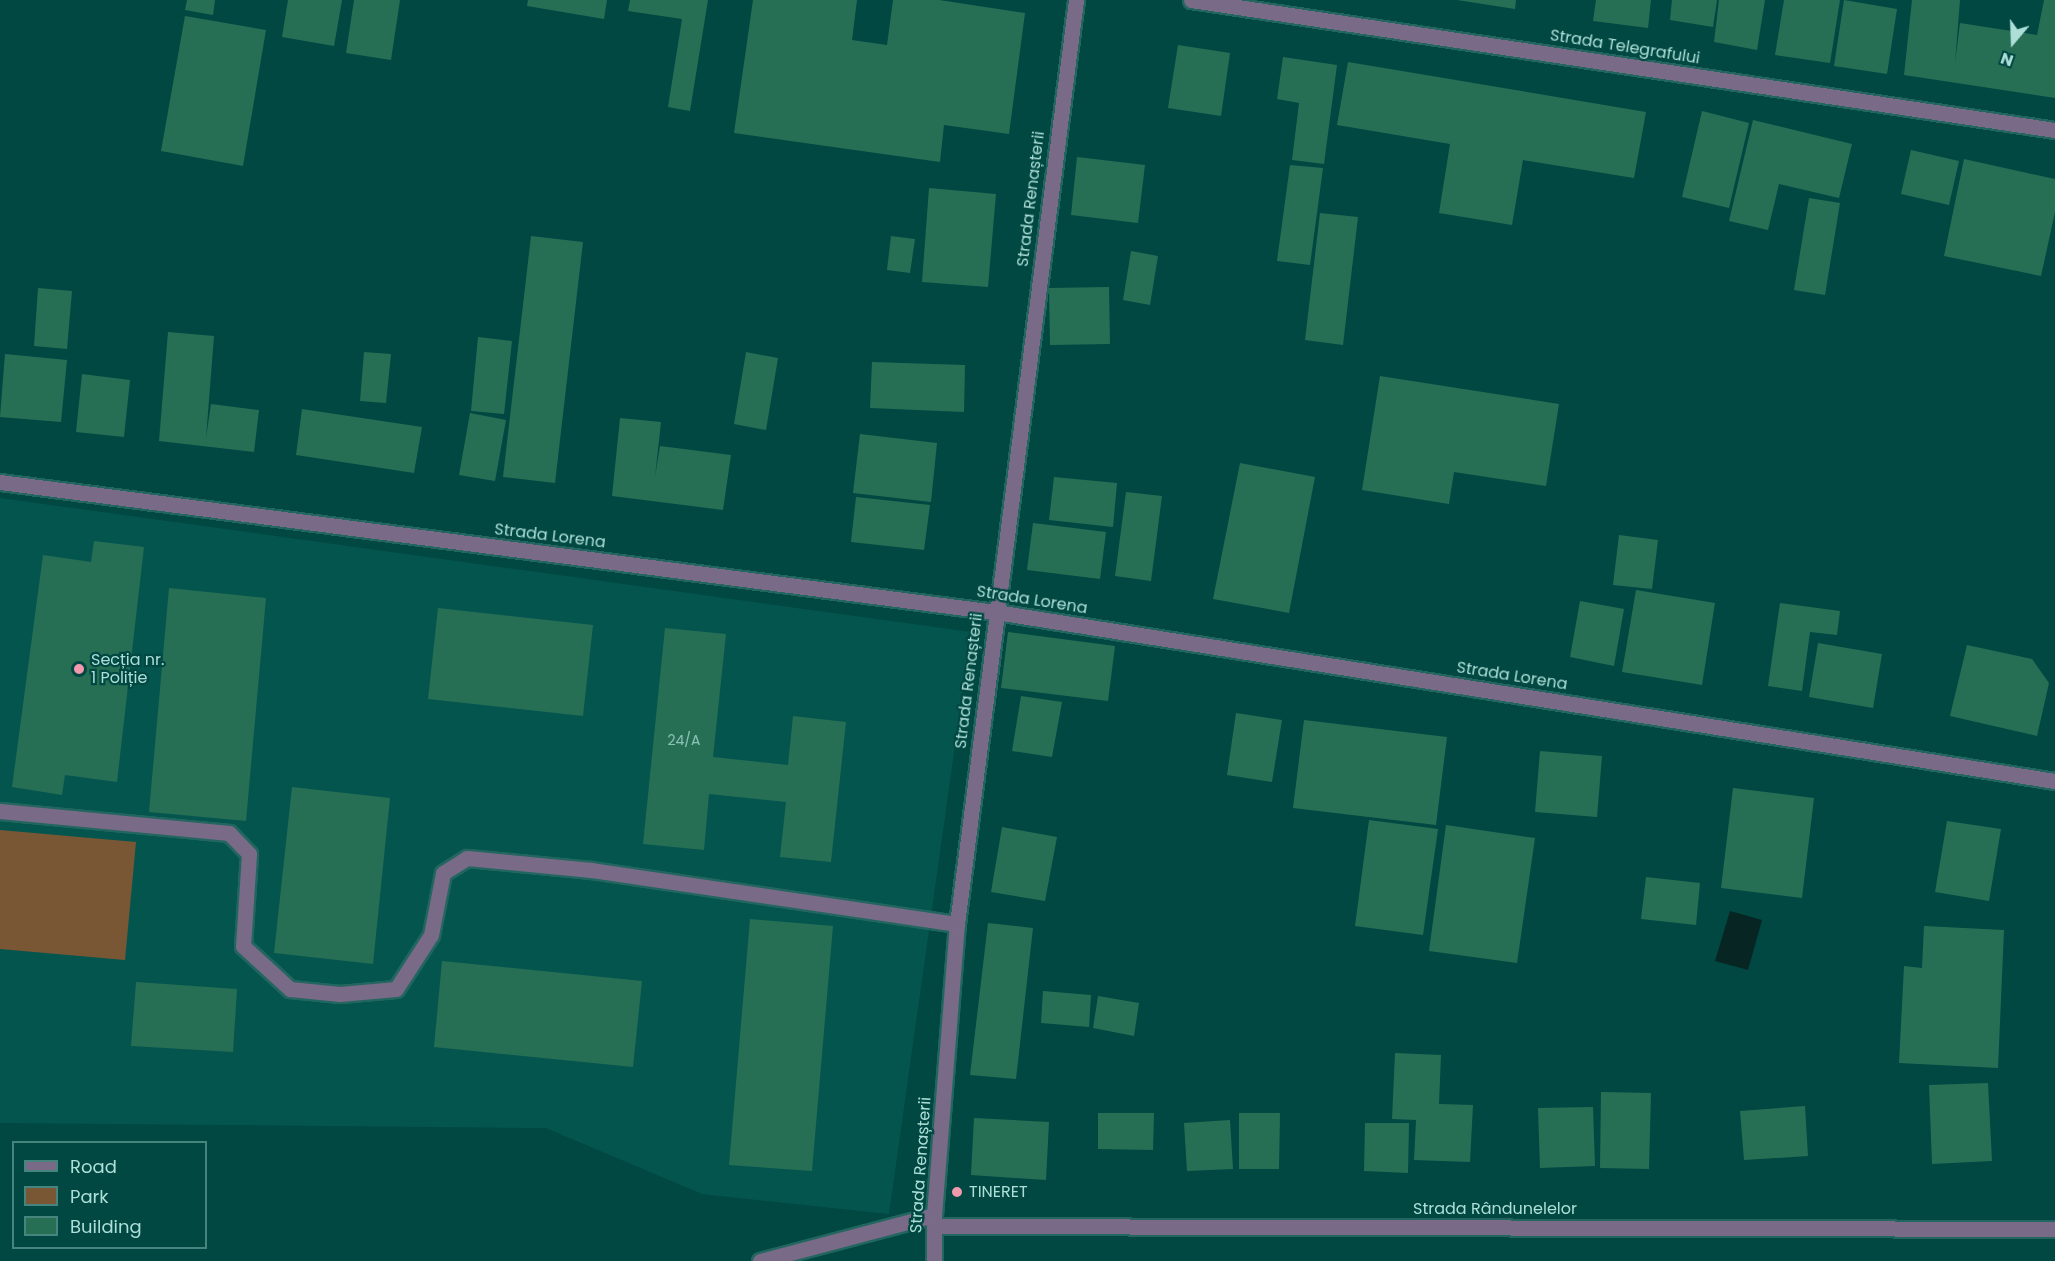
<!DOCTYPE html>
<meta charset="utf-8">
<style>
body{margin:0}
#map{position:relative;width:2055px;height:1261px;overflow:hidden;background:#014842;font-family:Poppins,sans-serif}
div>[style]{position:absolute}
[style*='--x']{left:calc(var(--x)*1px);top:calc(var(--y)*1px);width:calc(var(--w)*1px);rotate:calc(var(--a)*1deg)}
.built>*{inset:0;background:#05554f}
.green>*{inset:0;background:#795734}
.water>*{inset:0;background:#072522}
.building>*{inset:0;background:#266f55}
.roads{filter:drop-shadow(2px 0 #236660) drop-shadow(-2px 0 #236660) drop-shadow(0 2px #236660) drop-shadow(0 -2px #236660)}
.minor>*{height:15px;margin:-7.5px;padding:0 7.5px;transform-origin:7.5px;border-radius:7.5px;background:#796b88}
.dots>*{width:16px;height:16px;translate:-50% -50%;box-sizing:border-box;border:3px solid #014842;border-radius:50%}
span{translate:-50% -50%;white-space:nowrap;text-align:center;line-height:1.15;-webkit-text-stroke:4.5px #014842;paint-order:stroke}
.number-label{font-size:14px;color:#8bc3b7}
.number-label span{-webkit-text-stroke-width:0}
.street-label{font-size:16px;color:#addfd8}
.poi-label{font-size:16px;color:#addfd8}
.left{translate:0 -50%;text-align:left}
.legend{position:absolute;left:12px;top:1141px;width:195px;height:108px;box-sizing:border-box;background:#014842;border:2px solid #46847e;margin:0;padding:8px 10px;list-style:none;font-size:18px;color:#addfd8}
.legend li{display:flex;align-items:center;gap:12px;height:30px}
.legend b{width:30px;border:2px solid #46847e}
.north{position:absolute;left:1983px;top:12px;width:60px;height:60px;-webkit-text-stroke:4px #014842;paint-order:stroke;rotate:199deg;font-size:16px;font-weight:700;line-height:24px;text-align:center;color:#addfd8}
.north::after{content:'';display:block;margin:auto;width:21px;height:27px;background:#addfd8;clip-path:polygon(50% 0,100% 100%,50% 72%,0 100%)}
</style>
<div id="map">
<div class="built">
<div style="clip-path:polygon(0 498px,971px 632px,889px 1214px,702px 1194px,546px 1128px,0 1123px)"></div>
</div>
<div class="green">
<div style="clip-path:polygon(0 830px,136px 842px,125px 960px,0 949px)"></div>
</div>
<div class="water">
<div style="clip-path:polygon(1730px 911px,1762px 920px,1748px 970px,1715px 961px)"></div>
</div>
<div class="building">
<div style="clip-path:polygon(187px 0,215px 0,213px 15px,185px 10px)"></div>
<div style="clip-path:polygon(288px 0,342px 0,334px 46px,282px 37px)"></div>
<div style="clip-path:polygon(354px 0,400px 0,391px 60px,346px 53px)"></div>
<div style="clip-path:polygon(528px 0,607px 0,604px 19px,527px 6px)"></div>
<div style="clip-path:polygon(630px 0,708px 0,690px 111px,668px 107px,682px 19px,628px 11px)"></div>
<div style="clip-path:polygon(753px 0,857px 0,852px 40px,887px 45px,893px 0,939px 0,1025px 13px,1009px 134px,944px 125px,940px 162px,734px 133px)"></div>
<div style="clip-path:polygon(1457px 0,1516px 0,1515px 9px)"></div>
<div style="clip-path:polygon(1596px 0,1651px 0,1648px 28px,1593px 21px)"></div>
<div style="clip-path:polygon(1672px 0,1717px 0,1713px 27px,1670px 20px)"></div>
<div style="clip-path:polygon(1719px 0,1765px 0,1757px 50px,1714px 42px)"></div>
<div style="clip-path:polygon(1784px 0,1840px 0,1830px 63px,1775px 55px)"></div>
<div style="clip-path:polygon(1844px 0,1897px 9px,1887px 74px,1834px 66px)"></div>
<div style="clip-path:polygon(1912px 0,1960px 0,1955px 63px,1960px 23px,2037px 35px,2044px 0,2055px 0,2055px 98px,1904px 75px)"></div>
<div style="clip-path:polygon(185px 16px,266px 30px,243px 166px,161px 151px)"></div>
<div style="clip-path:polygon(1178px 45px,1230px 53px,1221px 116px,1168px 108px)"></div>
<div style="clip-path:polygon(1283px 57px,1337px 65px,1324px 164px,1292px 160px,1299px 103px,1277px 99px)"></div>
<div style="clip-path:polygon(1348px 62px,1646px 112px,1634px 178px,1523px 160px,1512px 225px,1439px 213px,1450px 144px,1337px 125px)"></div>
<div style="clip-path:polygon(1702px 111px,1749px 123px,1729px 208px,1682px 197px)"></div>
<div style="clip-path:polygon(1753px 120px,1852px 144px,1839px 198px,1779px 184px,1768px 230px,1729px 221px)"></div>
<div style="clip-path:polygon(1911px 150px,1959px 161px,1949px 205px,1901px 194px)"></div>
<div style="clip-path:polygon(1077px 157px,1145px 165px,1138px 223px,1071px 215px)"></div>
<div style="clip-path:polygon(1964px 159px,2055px 179px,2055px 212px,2041px 276px,1944px 256px)"></div>
<div style="clip-path:polygon(1290px 165px,1323px 168px,1310px 265px,1277px 261px)"></div>
<div style="clip-path:polygon(929px 188px,996px 194px,988px 287px,922px 282px)"></div>
<div style="clip-path:polygon(1809px 198px,1840px 203px,1825px 295px,1794px 290px)"></div>
<div style="clip-path:polygon(1320px 213px,1358px 217px,1343px 345px,1305px 340px)"></div>
<div style="clip-path:polygon(531px 236px,583px 242px,555px 483px,503px 477px)"></div>
<div style="clip-path:polygon(891px 236px,915px 239px,910px 273px,887px 270px)"></div>
<div style="clip-path:polygon(1131px 251px,1158px 256px,1150px 305px,1123px 300px)"></div>
<div style="clip-path:polygon(1109px 287px,1110px 344px,1050px 345px,1049px 288px)"></div>
<div style="clip-path:polygon(38px 288px,72px 291px,67px 349px,34px 346px)"></div>
<div style="clip-path:polygon(168px 332px,214px 336px,206px 438px,211px 404px,259px 410px,254px 452px,159px 441px)"></div>
<div style="clip-path:polygon(478px 337px,512px 341px,504px 414px,471px 411px)"></div>
<div style="clip-path:polygon(364px 352px,391px 354px,386px 403px,360px 401px)"></div>
<div style="clip-path:polygon(746px 352px,778px 358px,766px 430px,734px 424px)"></div>
<div style="clip-path:polygon(5px 354px,67px 360px,61px 422px,0 417px)"></div>
<div style="clip-path:polygon(872px 362px,965px 365px,964px 412px,870px 408px)"></div>
<div style="clip-path:polygon(82px 374px,130px 380px,124px 437px,76px 432px)"></div>
<div style="clip-path:polygon(1380px 376px,1559px 404px,1546px 486px,1454px 472px,1449px 504px,1362px 490px)"></div>
<div style="clip-path:polygon(302px 409px,422px 427px,414px 473px,296px 455px)"></div>
<div style="clip-path:polygon(470px 413px,506px 420px,495px 481px,459px 475px)"></div>
<div style="clip-path:polygon(620px 418px,661px 422px,655px 477px,660px 446px,731px 455px,723px 510px,612px 496px)"></div>
<div style="clip-path:polygon(860px 434px,937px 443px,931px 502px,853px 493px)"></div>
<div style="clip-path:polygon(1240px 463px,1315px 477px,1289px 613px,1213px 599px)"></div>
<div style="clip-path:polygon(1054px 477px,1117px 483px,1113px 527px,1049px 520px)"></div>
<div style="clip-path:polygon(1126px 492px,1162px 496px,1151px 581px,1115px 576px)"></div>
<div style="clip-path:polygon(856px 497px,930px 505px,924px 550px,851px 542px)"></div>
<div style="clip-path:polygon(1033px 523px,1106px 532px,1100px 579px,1027px 570px)"></div>
<div style="clip-path:polygon(1619px 535px,1658px 540px,1652px 589px,1613px 585px)"></div>
<div style="clip-path:polygon(94px 541px,144px 547px,117px 782px,65px 775px,62px 795px,12px 787px,43px 555px,91px 562px)"></div>
<div style="clip-path:polygon(169px 588px,266px 598px,246px 821px,149px 812px)"></div>
<div style="clip-path:polygon(1636px 590px,1715px 603px,1702px 685px,1622px 672px)"></div>
<div style="clip-path:polygon(1580px 601px,1624px 609px,1614px 666px,1570px 657px)"></div>
<div style="clip-path:polygon(1780px 603px,1840px 611px,1837px 635px,1810px 632px,1802px 691px,1768px 686px)"></div>
<div style="clip-path:polygon(438px 608px,593px 625px,583px 716px,428px 699px)"></div>
<div style="clip-path:polygon(665px 628px,726px 634px,713px 757px,788px 765px,793px 716px,846px 722px,831px 862px,780px 857px,786px 802px,709px 794px,704px 850px,643px 844px)"></div>
<div style="clip-path:polygon(1008px 632px,1115px 646px,1108px 701px,1001px 688px)"></div>
<div style="clip-path:polygon(1818px 643px,1882px 654px,1873px 708px,1809px 697px)"></div>
<div style="clip-path:polygon(1967px 645px,2032px 659px,2049px 683px,2037px 736px,1950px 716px)"></div>
<div style="clip-path:polygon(1021px 696px,1062px 702px,1052px 757px,1012px 751px)"></div>
<div style="clip-path:polygon(1236px 713px,1282px 720px,1272px 782px,1227px 775px)"></div>
<div style="clip-path:polygon(1304px 720px,1447px 737px,1436px 825px,1293px 808px)"></div>
<div style="clip-path:polygon(1540px 751px,1602px 756px,1597px 817px,1535px 812px)"></div>
<div style="clip-path:polygon(292px 787px,390px 798px,373px 964px,274px 953px)"></div>
<div style="clip-path:polygon(1733px 788px,1814px 798px,1802px 898px,1721px 888px)"></div>
<div style="clip-path:polygon(1369px 820px,1438px 829px,1423px 935px,1355px 926px)"></div>
<div style="clip-path:polygon(1947px 821px,2001px 829px,1989px 901px,1935px 892px)"></div>
<div style="clip-path:polygon(1446px 825px,1535px 838px,1517px 963px,1429px 951px)"></div>
<div style="clip-path:polygon(1002px 827px,1057px 837px,1045px 901px,991px 892px)"></div>
<div style="clip-path:polygon(1646px 877px,1700px 883px,1696px 925px,1641px 919px)"></div>
<div style="clip-path:polygon(750px 919px,833px 926px,812px 1171px,729px 1165px)"></div>
<div style="clip-path:polygon(988px 923px,1033px 928px,1016px 1079px,970px 1075px)"></div>
<div style="clip-path:polygon(1924px 926px,2004px 930px,1998px 1068px,1899px 1063px,1904px 966px,1922px 968px)"></div>
<div style="clip-path:polygon(442px 961px,642px 981px,633px 1067px,434px 1047px)"></div>
<div style="clip-path:polygon(136px 982px,237px 989px,233px 1052px,131px 1046px)"></div>
<div style="clip-path:polygon(1043px 991px,1091px 995px,1089px 1027px,1041px 1023px)"></div>
<div style="clip-path:polygon(1098px 996px,1139px 1003px,1134px 1036px,1093px 1028px)"></div>
<div style="clip-path:polygon(1395px 1053px,1441px 1055px,1439px 1104px,1473px 1105px,1470px 1162px,1414px 1160px,1416px 1120px,1392px 1119px)"></div>
<div style="clip-path:polygon(1988px 1083px,1992px 1161px,1932px 1164px,1929px 1085px)"></div>
<div style="clip-path:polygon(1601px 1092px,1651px 1093px,1649px 1169px,1600px 1168px)"></div>
<div style="clip-path:polygon(1805px 1106px,1808px 1156px,1744px 1160px,1740px 1111px)"></div>
<div style="clip-path:polygon(1593px 1107px,1595px 1166px,1540px 1168px,1538px 1108px)"></div>
<div style="clip-path:polygon(1098px 1113px,1154px 1113px,1153px 1150px,1098px 1149px)"></div>
<div style="clip-path:polygon(1239px 1113px,1280px 1113px,1279px 1169px,1239px 1169px)"></div>
<div style="clip-path:polygon(974px 1118px,1049px 1122px,1046px 1180px,971px 1175px)"></div>
<div style="clip-path:polygon(1230px 1120px,1233px 1169px,1187px 1171px,1184px 1123px)"></div>
<div style="clip-path:polygon(1365px 1123px,1409px 1123px,1408px 1173px,1364px 1171px)"></div>
</div>
<div class="roads">
<div class="minor">
<div style="--x:1191;--y:0;--w:874;--a:8.56"></div>
<div style="--x:0;--y:482;--w:1004;--a:7.44"></div>
<div style="--x:996;--y:612;--w:1072;--a:9.07"></div>
<div style="--x:0;--y:811;--w:230;--a:5.5"></div>
<div style="--x:229;--y:833;--w:29;--a:46"></div>
<div style="--x:249;--y:854;--w:92;--a:93.7"></div>
<div style="--x:243;--y:946;--w:64;--a:42.5"></div>
<div style="--x:290;--y:989;--w:50;--a:5.7"></div>
<div style="--x:340;--y:994;--w:56;--a:-5.1"></div>
<div style="--x:396;--y:989;--w:64;--a:-57.1"></div>
<div style="--x:431;--y:935;--w:63;--a:-79"></div>
<div style="--x:443;--y:873;--w:28;--a:-32"></div>
<div style="--x:467;--y:858;--w:125;--a:5.5"></div>
<div style="--x:591;--y:870;--w:370;--a:8.4"></div>
<div style="--x:935;--y:1226;--w:1120;--a:0.15"></div>
<div style="--x:760;--y:1261;--w:180;--a:-14.8"></div>
<div style="--x:934;--y:1261;--w:46;--a:-90"></div>
<div style="--x:934;--y:1215;--w:292;--a:-85.5"></div>
<div style="--x:957;--y:924;--w:932;--a:-82.66"></div>
</div>
</div>
<div class="dots">
<div style="left:79px;top:669px;background:#f29aad"></div>
<div style="left:957px;top:1192px;background:#f29aad"></div>
</div>
<div class="number-label">
<span style="left:684px;top:740px">24/A</span>
</div>
<div class="street-label">
<span style="left:1625px;top:47px;rotate:9deg">Strada Telegrafului</span>
<span style="left:1031px;top:199px;rotate:-83deg">Strada Renașterii</span>
<span style="left:550px;top:536px;rotate:7deg">Strada Lorena</span>
<span style="left:1032px;top:600px;rotate:9deg">Strada Lorena</span>
<span style="left:1512px;top:676px;rotate:9deg">Strada Lorena</span>
<span style="left:969px;top:681px;rotate:-83deg">Strada Renașterii</span>
<span style="left:921px;top:1165px;rotate:-86deg">Strada Renașterii</span>
<span style="left:1495px;top:1209px">Strada Rândunelelor</span>
</div>
<div class="poi-label">
<span class="left" style="left:91px;top:669px">Secția nr.<br>1 Poliție</span>
<span class="left" style="left:969px;top:1192px">TINERET</span>
</div>
<ul class="legend">
<li><b style="height:8px;background:#796b88"></b>Road</li>
<li><b style="height:16px;background:#795734"></b>Park</li>
<li><b style="height:16px;background:#266f55"></b>Building</li>
</ul>
<div class="north">N</div>
</div>
